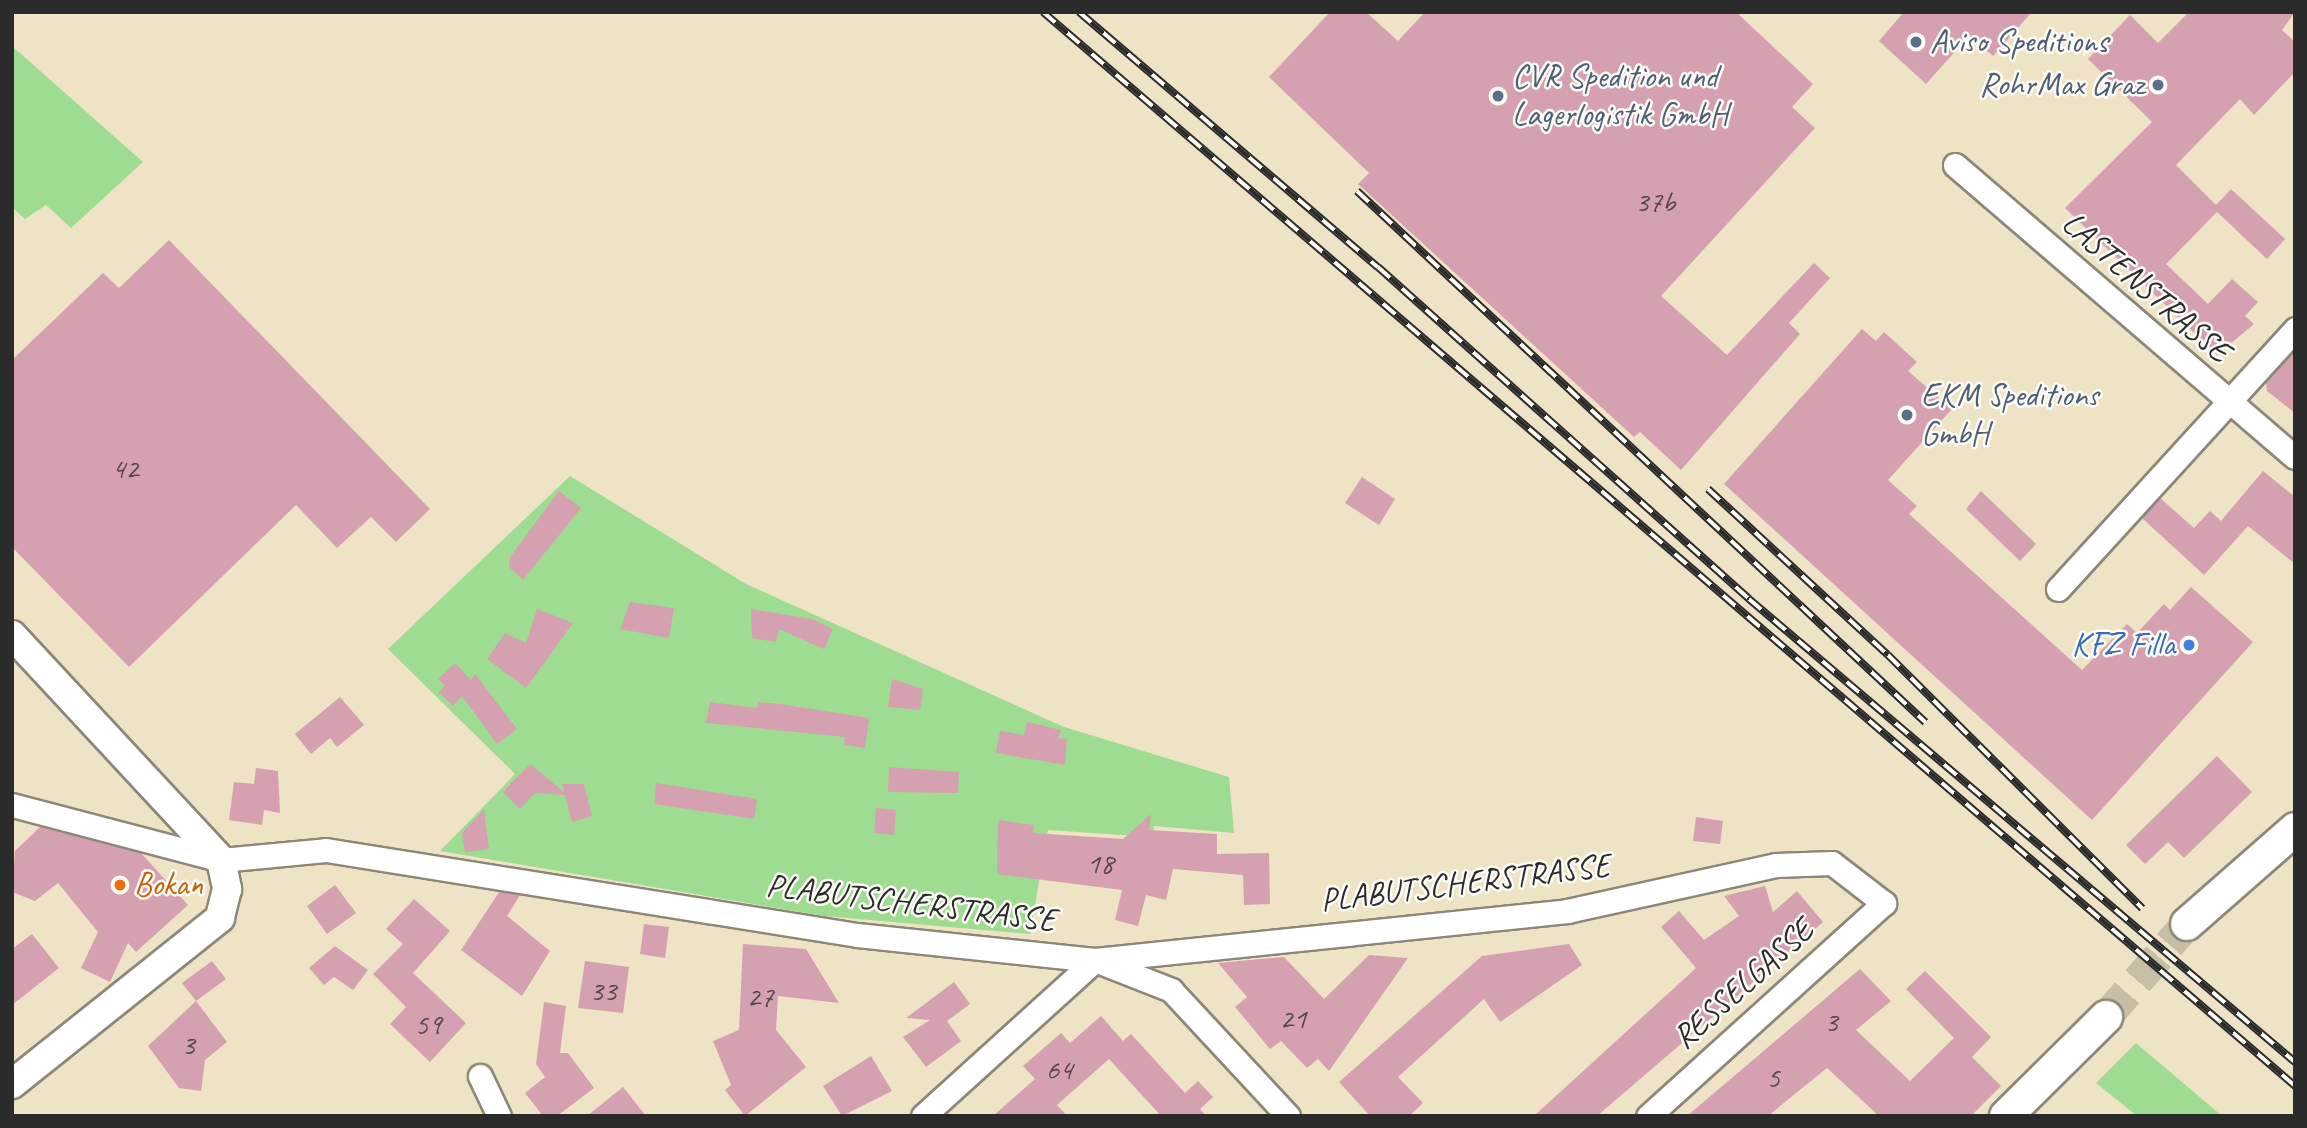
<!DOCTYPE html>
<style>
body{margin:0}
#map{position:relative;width:2307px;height:1128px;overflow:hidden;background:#eee3c5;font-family:Caveat,sans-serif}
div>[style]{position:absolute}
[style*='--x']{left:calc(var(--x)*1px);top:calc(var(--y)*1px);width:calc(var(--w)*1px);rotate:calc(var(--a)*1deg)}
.green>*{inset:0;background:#9ddc91}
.building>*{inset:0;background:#d5a1b1}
.secondary-tunnel>*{height:32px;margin-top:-16px;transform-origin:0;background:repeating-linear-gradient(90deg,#c7bea6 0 32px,transparent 0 48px)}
.roads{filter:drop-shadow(2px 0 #8c8778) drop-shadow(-2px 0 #8c8778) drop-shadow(0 2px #8c8778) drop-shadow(0 -2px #8c8778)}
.minor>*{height:23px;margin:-11.5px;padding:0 11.5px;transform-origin:11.5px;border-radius:11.5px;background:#fff}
.tertiary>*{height:28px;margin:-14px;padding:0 14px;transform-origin:14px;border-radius:14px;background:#fff}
.secondary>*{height:32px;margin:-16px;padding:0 16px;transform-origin:16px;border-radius:16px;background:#fff}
.rail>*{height:8px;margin-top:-4px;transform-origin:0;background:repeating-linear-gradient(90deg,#fdfcf7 0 16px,#2b2b2b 0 32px);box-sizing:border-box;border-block:2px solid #2b2b2b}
.dots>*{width:19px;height:19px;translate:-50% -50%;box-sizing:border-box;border:4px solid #fdfcf7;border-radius:50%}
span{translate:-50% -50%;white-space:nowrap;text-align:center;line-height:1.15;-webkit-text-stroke:5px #fdfcf7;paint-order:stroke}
.number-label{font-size:30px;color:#56484c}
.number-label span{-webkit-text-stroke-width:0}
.service-label{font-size:33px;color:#4e5e75}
.left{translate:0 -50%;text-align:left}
.right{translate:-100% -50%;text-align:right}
.street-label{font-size:33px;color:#2b2b2b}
.shop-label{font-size:33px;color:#366cbe}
.food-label{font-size:33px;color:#c56008}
.frame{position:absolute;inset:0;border:14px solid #2b2b2b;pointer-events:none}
</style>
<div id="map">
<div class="green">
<div style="clip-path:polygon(12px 46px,143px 162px,71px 228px,46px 205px,25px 219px,12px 207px)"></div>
<div style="clip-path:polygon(570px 476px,746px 584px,1064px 727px,1229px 777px,1234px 833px,1154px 826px,1152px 837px,1048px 830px,1030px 934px,824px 916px,440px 851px,515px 774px,388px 649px)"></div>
<div style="clip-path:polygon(2136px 1043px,2222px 1116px,2137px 1116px,2096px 1083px)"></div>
</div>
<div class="building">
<div style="clip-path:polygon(1330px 12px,1366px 12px,1398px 41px,1425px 12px,1736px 12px,1813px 84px,1792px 107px,1815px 128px,1661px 296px,1727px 355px,1814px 263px,1830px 278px,1789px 323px,1800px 334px,1681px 470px,1640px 432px,1634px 437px,1358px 184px,1369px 173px,1269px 77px)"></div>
<div style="clip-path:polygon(1904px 12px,2032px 12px,1993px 56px,1969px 36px,1926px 84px,1879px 41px)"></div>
<div style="clip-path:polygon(2189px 12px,2295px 12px,2282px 30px,2295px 42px,2295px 72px,2254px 115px,2240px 99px,2176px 165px,2216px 205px,2231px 189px,2285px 239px,2267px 259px,2217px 212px,2166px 264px,2208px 304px,2232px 279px,2258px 302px,2245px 316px,2254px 324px,2217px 355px,2065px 208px,2152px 122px,2088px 59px,2130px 15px,2158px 43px)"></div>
<div style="clip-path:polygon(169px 240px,430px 509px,396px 542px,371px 517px,337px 548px,296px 505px,129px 667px,12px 547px,12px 360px,103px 273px,119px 288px)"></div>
<div style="clip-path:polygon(1862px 329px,1876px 341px,1884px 332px,1917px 362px,1908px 371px,1952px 409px,1888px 480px,1917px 506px,1909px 514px,2082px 670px,2127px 624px,2137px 633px,2164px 604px,2170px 610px,2191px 587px,2253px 642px,2092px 820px,1724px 484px)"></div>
<div style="clip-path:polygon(2295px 351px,2295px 413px,2267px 391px,2266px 382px)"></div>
<div style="clip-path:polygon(2263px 471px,2295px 497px,2295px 564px,2248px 526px,2204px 575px,2142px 518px,2160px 498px,2194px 528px,2210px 511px,2221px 521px)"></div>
<div style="clip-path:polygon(1362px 477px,1395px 499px,1379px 525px,1345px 503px)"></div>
<div style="clip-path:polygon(559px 491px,581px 508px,523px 580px,509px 567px,510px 557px)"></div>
<div style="clip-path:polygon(1981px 491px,2036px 544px,2020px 561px,1966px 509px)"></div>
<div style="clip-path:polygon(630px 602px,674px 608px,669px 638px,620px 629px)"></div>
<div style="clip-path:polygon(537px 609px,573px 623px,526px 688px,487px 659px,505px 633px,526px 643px)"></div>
<div style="clip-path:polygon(751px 609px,812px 619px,833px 629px,824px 649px,779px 629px,776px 642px,752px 638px)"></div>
<div style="clip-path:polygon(455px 663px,471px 680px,475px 674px,517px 729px,497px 744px,462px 696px,453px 706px,439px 692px,445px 686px,438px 679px)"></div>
<div style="clip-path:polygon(892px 679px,923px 689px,920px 710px,888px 707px)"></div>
<div style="clip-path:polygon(340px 697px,364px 725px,337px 747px,330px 738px,311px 754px,295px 734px)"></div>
<div style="clip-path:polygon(710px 702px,757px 708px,758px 702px,780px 704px,869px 718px,865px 748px,844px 745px,845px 737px,706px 723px)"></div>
<div style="clip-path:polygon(1027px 722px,1061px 730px,1058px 738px,1067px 739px,1065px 765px,996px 753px,1000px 731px,1024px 735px)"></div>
<div style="clip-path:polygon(2217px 756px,2252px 792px,2184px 858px,2168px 842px,2145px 864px,2126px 845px)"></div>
<div style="clip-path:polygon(530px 764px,565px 793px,562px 784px,584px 784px,592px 816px,572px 822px,565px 795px,535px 793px,520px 809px,503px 792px)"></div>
<div style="clip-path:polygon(889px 767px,959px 772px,958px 793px,888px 792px)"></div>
<div style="clip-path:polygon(256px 768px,278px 771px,280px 813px,264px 810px,262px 825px,229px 820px,234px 782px,254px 784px)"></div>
<div style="clip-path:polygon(656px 783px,757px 799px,754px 819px,654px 804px)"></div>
<div style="clip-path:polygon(876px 808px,896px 810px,894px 835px,874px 833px)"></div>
<div style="clip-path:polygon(484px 809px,489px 849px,465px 852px,462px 833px)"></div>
<div style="clip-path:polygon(1151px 814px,1149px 830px,1217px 834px,1217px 854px,1269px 853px,1270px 904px,1244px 905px,1243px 875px,1173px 869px,1166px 900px,1146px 895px,1138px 926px,1115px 920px,1122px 890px,997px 874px,998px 820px,1034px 825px,1033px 833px,1123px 839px)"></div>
<div style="clip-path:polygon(1696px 817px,1723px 821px,1720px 844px,1693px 841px)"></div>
<div style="clip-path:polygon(40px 827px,141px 853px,188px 905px,136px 952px,128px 943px,110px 982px,81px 968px,98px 932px,58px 883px,35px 901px,12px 892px,15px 851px)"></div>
<div style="clip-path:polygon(335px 885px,356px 913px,327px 934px,307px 906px)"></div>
<div style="clip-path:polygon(1765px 886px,1773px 912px,1797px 891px,1823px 922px,1597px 1116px,1534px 1116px,1696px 968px,1661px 927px,1679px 911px,1704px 940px,1739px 916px,1724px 896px)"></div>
<div style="clip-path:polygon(499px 892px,520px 895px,507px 916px,550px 951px,522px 996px,461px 950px)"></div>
<div style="clip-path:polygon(414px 899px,450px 931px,413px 973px,466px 1023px,430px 1062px,390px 1024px,406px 1007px,373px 974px,403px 944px,386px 929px)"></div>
<div style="clip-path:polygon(644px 924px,669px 927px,665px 958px,640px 954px)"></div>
<div style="clip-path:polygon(32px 934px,59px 968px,12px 1005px,12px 949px)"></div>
<div style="clip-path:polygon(743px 944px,806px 949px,839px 1003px,778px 996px,776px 1030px,806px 1067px,745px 1116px,725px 1090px,731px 1085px,713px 1041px,739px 1030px)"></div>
<div style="clip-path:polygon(1569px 944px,1582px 965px,1500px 1022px,1484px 999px,1398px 1077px,1423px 1103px,1409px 1116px,1370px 1116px,1339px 1082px,1482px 956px)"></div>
<div style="clip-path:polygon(335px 946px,368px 970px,353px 990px,334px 977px,324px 985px,309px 968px)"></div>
<div style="clip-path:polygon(1369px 955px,1408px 958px,1329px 1071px,1318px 1059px,1307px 1068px,1281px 1041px,1270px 1049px,1235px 1007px,1247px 997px,1218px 963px,1284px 957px,1324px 999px)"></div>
<div style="clip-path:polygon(212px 961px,226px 979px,196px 1001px,182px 983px)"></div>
<div style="clip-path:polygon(585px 961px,629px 967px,623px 1013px,578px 1008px)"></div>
<div style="clip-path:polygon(1860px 969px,1891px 1001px,1856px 1030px,1910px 1081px,1954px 1038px,1906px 989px,1925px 971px,1991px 1037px,1972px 1057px,2001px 1086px,1971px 1116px,1879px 1116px,1827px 1068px,1768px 1116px,1687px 1116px)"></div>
<div style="clip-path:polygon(954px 982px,970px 1004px,947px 1021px,961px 1041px,926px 1067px,903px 1037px,930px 1020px,906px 1018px)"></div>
<div style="clip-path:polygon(196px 1001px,227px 1042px,205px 1060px,201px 1091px,179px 1088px,148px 1046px)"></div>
<div style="clip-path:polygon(544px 1002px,566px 1006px,560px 1053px,568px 1053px,594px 1088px,557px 1116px,543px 1116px,525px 1093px,545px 1077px,536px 1064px)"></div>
<div style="clip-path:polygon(1101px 1016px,1123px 1041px,1131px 1034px,1185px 1093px,1198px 1081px,1213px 1097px,1200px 1109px,1206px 1116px,1161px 1116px,1109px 1059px,1057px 1105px,1067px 1116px,993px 1116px,1035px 1079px,1023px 1066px,1061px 1033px,1070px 1043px)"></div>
<div style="clip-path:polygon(871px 1056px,892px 1091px,842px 1116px,823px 1086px)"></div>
<div style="clip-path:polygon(623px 1087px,646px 1116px,587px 1116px)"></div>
</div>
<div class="secondary-tunnel">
<div style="--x:2106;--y:1017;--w:123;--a:-48.9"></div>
</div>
<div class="roads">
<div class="minor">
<div style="--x:1955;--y:165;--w:448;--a:40.7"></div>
<div style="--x:2058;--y:589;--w:352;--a:-47.6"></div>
<div style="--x:12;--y:805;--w:216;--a:14.7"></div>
<div style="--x:221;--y:860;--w:105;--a:-5.4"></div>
<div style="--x:326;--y:850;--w:538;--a:9.09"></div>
<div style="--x:857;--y:935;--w:239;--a:6"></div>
<div style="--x:1095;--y:960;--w:475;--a:-5.9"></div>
<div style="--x:1567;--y:911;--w:214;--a:-12.4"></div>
<div style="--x:1776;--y:865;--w:56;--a:-2"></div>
<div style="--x:1832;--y:863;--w:66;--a:37.6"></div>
<div style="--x:1884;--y:903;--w:318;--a:137.9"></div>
<div style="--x:480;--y:1076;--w:44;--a:64.6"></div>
<div style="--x:923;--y:1116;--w:232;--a:-42.2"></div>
<div style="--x:1095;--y:960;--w:82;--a:21.5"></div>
<div style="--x:1171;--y:990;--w:172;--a:47.1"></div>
</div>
<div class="tertiary">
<div style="--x:12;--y:635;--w:307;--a:47.1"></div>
<div style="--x:221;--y:860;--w:30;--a:78"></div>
<div style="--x:227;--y:889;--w:30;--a:104"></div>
<div style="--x:220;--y:918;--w:266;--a:141.4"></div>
</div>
<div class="secondary">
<div style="--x:2187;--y:924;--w:144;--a:-41.3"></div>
<div style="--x:2006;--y:1116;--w:141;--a:-44.7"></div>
</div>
</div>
<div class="rail">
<div style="--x:1043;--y:12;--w:1650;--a:40.62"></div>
<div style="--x:1079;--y:12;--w:393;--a:40.5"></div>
<div style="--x:1378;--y:267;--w:498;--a:41.8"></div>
<div style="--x:1749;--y:599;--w:716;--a:40.3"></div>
<div style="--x:1357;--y:191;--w:778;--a:43.07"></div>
<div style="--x:1708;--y:489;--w:245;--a:42.7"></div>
<div style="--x:1888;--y:655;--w:359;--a:44.9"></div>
</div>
<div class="dots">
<div style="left:1916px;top:42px;background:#5c6f8a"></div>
<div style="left:2158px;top:85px;background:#5c6f8a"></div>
<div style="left:1498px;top:96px;background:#5c6f8a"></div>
<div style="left:1907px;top:415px;background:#5c6f8a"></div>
<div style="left:2189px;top:645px;background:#3f7fe0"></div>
<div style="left:120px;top:885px;background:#e8710a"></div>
</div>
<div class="number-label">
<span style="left:1655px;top:201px">37b</span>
<span style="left:125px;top:468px">42</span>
<span style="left:1100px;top:863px">18</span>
<span style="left:603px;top:990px">33</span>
<span style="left:760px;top:996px">27</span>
<span style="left:1293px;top:1018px">21</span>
<span style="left:1831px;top:1021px">3</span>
<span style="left:428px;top:1024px">59</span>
<span style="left:188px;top:1044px">3</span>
<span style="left:1059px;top:1069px">64</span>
<span style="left:1773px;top:1077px">5</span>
</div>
<div class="service-label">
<span class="left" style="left:1930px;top:42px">Aviso Speditions</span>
<span class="left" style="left:1512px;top:96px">CVR Spedition und<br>Lagerlogistik GmbH</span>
<span class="right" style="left:2144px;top:85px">RohrMax Graz</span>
<span class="left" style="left:1921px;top:415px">EKM Speditions<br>GmbH</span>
</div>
<div class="street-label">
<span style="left:2146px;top:287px;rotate:41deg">LASTENSTRASSE</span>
<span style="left:1465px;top:883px;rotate:-7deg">PLABUTSCHERSTRASSE</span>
<span style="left:911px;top:903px;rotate:7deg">PLABUTSCHERSTRASSE</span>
<span style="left:1743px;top:984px;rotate:-42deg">RESSELGASSE</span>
</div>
<div class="shop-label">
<span class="right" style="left:2175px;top:645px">KFZ Filla</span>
</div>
<div class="food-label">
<span class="left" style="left:134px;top:885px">Bokan</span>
</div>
<div class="frame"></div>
</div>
